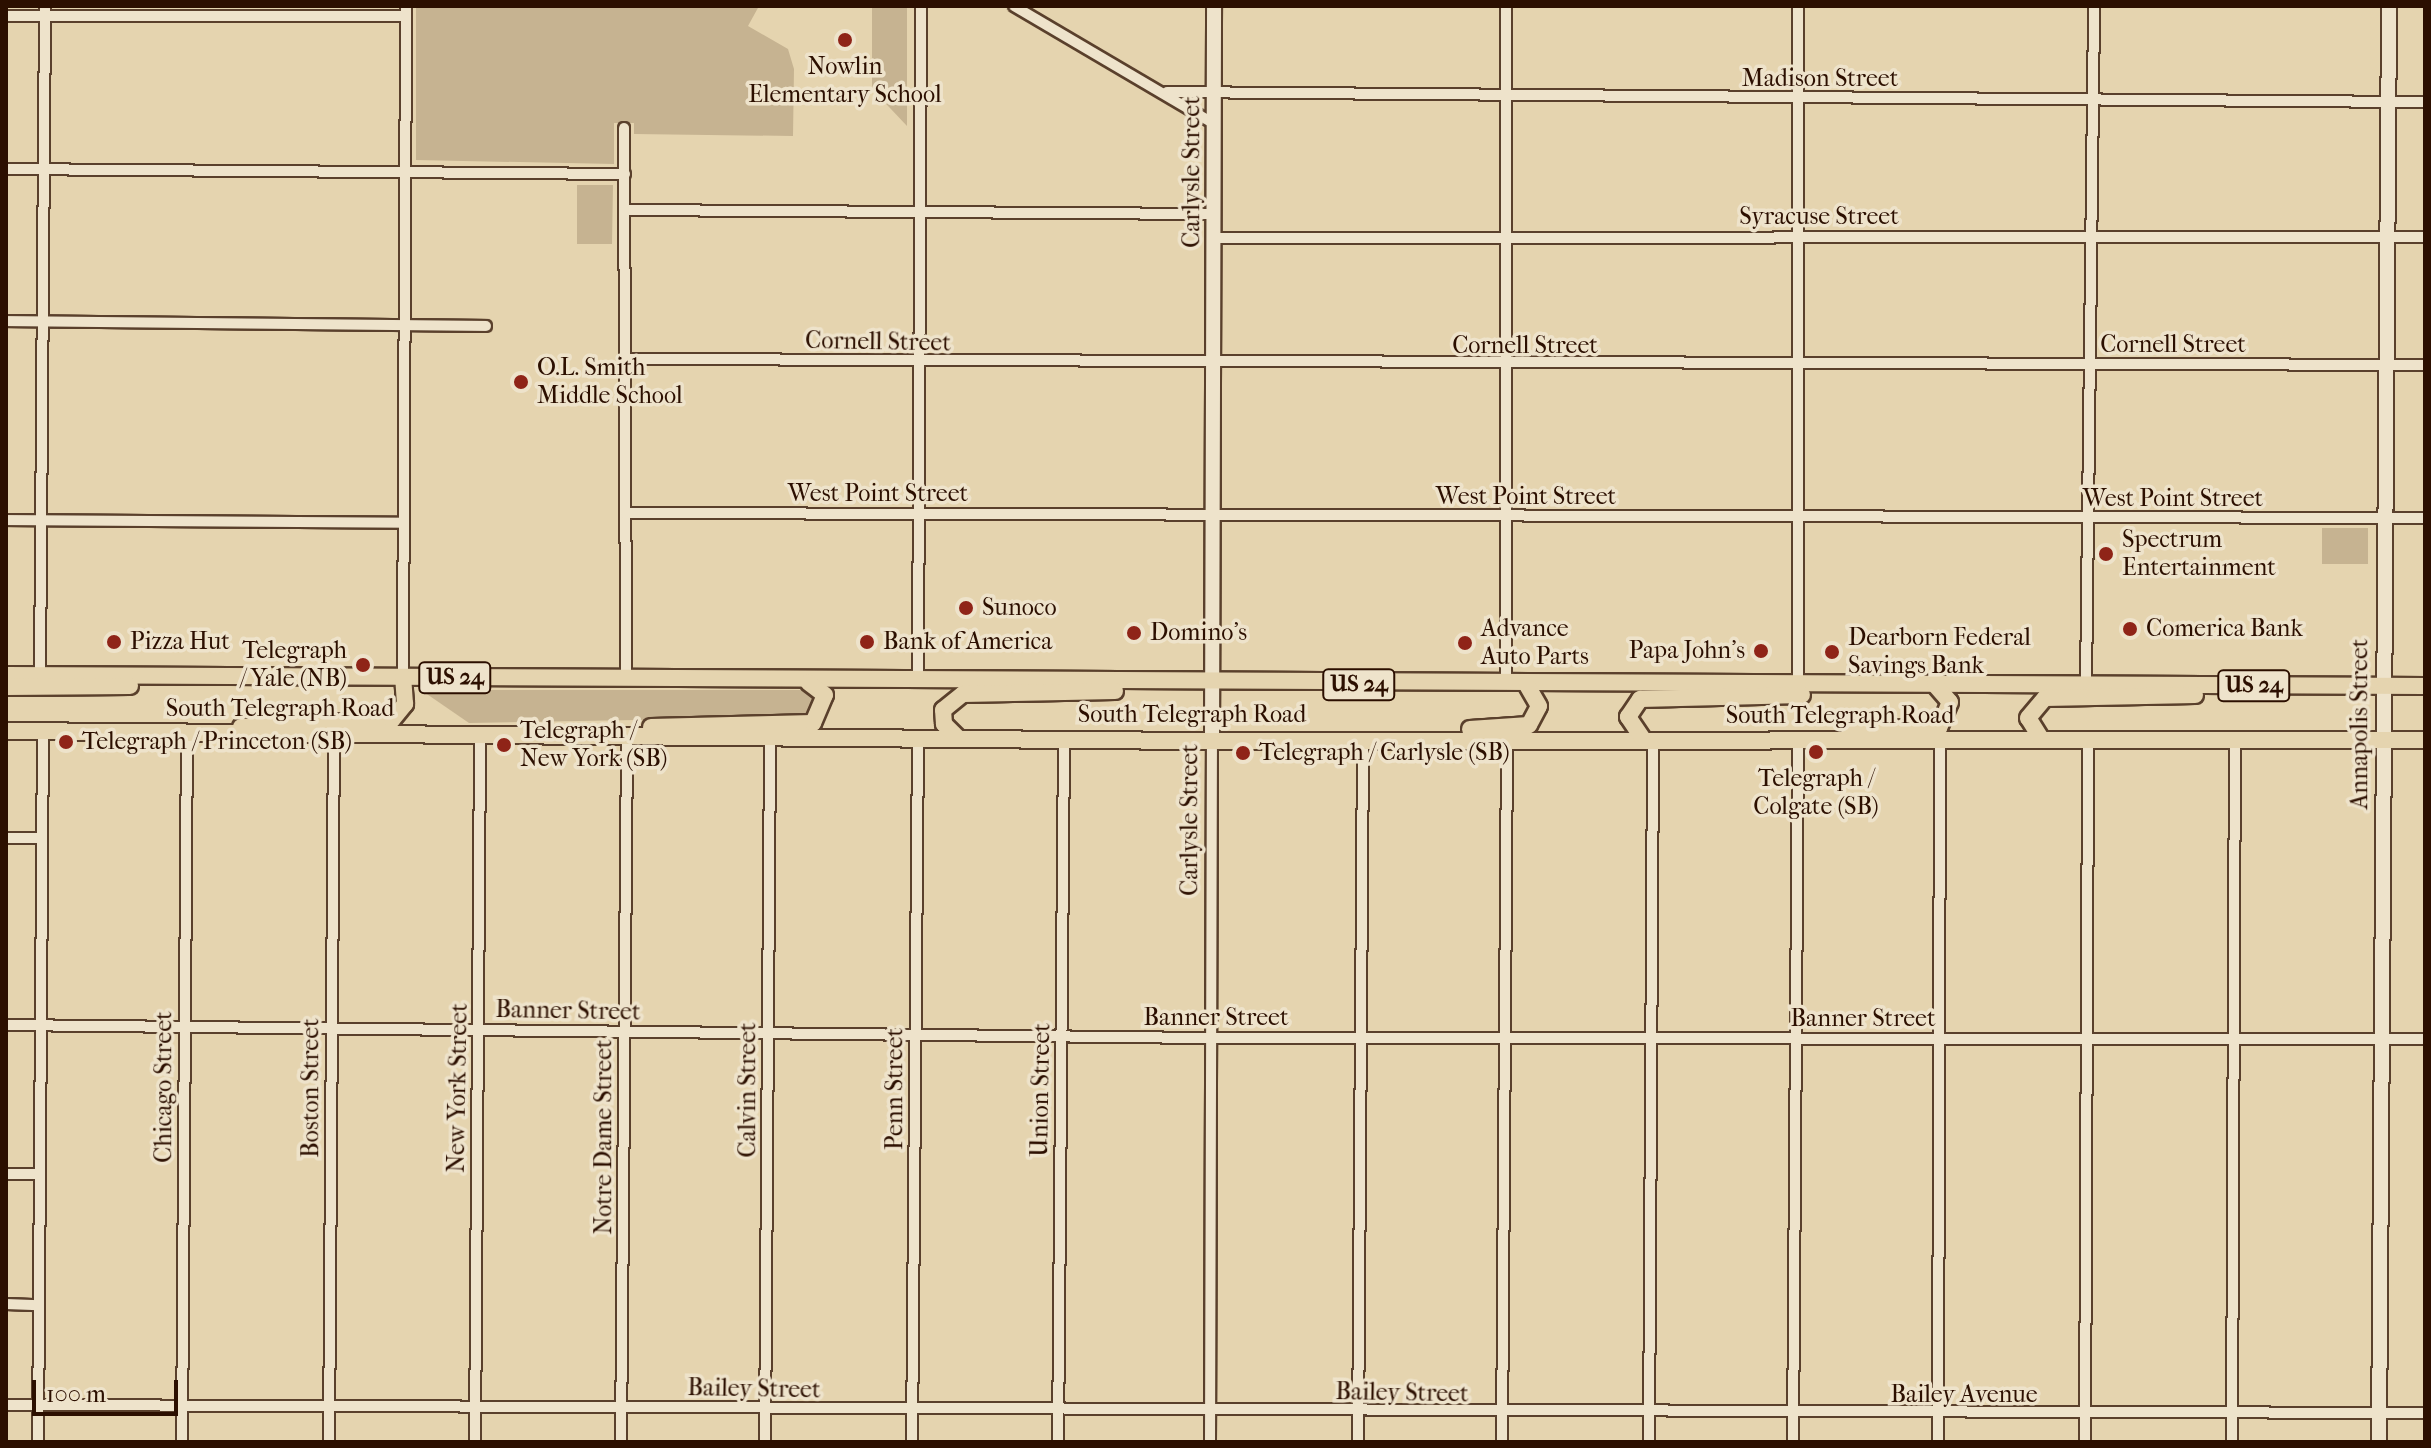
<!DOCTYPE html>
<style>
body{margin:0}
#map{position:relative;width:2431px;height:1448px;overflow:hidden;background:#e5d4af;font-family:"IM FELL French Canon",serif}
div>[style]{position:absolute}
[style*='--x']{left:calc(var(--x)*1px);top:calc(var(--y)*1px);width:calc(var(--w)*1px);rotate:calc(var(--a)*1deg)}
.green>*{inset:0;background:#c6b391}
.roads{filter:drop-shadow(2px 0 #5a402c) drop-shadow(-2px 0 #5a402c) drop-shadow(0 2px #5a402c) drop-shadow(0 -2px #5a402c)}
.street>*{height:10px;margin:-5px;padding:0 5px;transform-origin:5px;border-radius:5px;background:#eee3cb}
.secondary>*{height:14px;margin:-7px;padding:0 7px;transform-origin:7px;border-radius:7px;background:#eee3cb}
.primary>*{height:16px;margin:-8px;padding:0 8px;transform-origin:8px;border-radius:8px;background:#e5d4af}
.dots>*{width:22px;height:22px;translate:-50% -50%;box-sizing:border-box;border:4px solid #eee3cb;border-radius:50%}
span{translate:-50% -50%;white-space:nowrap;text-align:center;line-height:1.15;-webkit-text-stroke:7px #eee3cb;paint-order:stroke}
.shield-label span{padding:2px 6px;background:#eee3cb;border:2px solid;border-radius:6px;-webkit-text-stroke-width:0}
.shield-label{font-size:22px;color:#2c0f00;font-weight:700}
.poi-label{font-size:24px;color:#2c0f00}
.left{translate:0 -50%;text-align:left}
.right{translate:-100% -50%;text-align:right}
.street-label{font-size:24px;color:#2c0f00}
.frame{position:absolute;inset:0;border:8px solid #2c0f00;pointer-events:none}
.scale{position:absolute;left:32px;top:1380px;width:146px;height:36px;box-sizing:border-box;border:4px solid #2c0f00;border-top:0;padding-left:10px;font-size:24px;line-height:28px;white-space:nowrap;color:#2c0f00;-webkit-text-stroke:6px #eee3cb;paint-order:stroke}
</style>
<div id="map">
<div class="green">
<div style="clip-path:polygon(416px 6px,759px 6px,748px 26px,788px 49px,794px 69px,793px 136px,634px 134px,634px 123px,614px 123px,614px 164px,416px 160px)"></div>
<div style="clip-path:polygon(872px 6px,907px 6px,907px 126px,872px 89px)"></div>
<div style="clip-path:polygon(577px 185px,613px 185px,612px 244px,577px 244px)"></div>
<div style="clip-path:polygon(2322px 528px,2368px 528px,2368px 564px,2322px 564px)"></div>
<div style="clip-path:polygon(421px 690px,803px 690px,816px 700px,807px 717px,469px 723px)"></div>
</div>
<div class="roads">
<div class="street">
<div style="--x:1014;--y:6;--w:232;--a:30.5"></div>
<div style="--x:6;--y:16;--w:400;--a:0"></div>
<div style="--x:1167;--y:92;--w:1258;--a:0.46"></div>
<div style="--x:624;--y:128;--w:552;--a:89.79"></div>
<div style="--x:6;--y:169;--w:619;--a:0.46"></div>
<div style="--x:625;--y:210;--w:588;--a:0.39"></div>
<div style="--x:1213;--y:238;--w:1212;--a:-0.05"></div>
<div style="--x:6;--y:321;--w:480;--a:0.6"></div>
<div style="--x:626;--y:359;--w:1799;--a:0.19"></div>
<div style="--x:626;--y:513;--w:1799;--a:0.16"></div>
<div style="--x:6;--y:520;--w:397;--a:0.4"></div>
<div style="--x:40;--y:675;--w:669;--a:-89.57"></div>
<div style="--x:403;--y:677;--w:671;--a:-89.74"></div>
<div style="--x:918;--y:682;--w:676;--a:-89.75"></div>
<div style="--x:1506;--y:684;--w:678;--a:-90"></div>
<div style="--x:2086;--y:685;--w:679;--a:-89.32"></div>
<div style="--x:1798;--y:686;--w:680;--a:-90"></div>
<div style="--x:6;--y:838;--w:36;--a:0"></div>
<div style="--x:6;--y:1025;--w:1206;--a:0.62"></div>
<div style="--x:1212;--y:1038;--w:1213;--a:0.05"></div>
<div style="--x:6;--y:1174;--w:34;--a:0"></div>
<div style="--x:6;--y:1304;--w:33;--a:2"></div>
<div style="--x:6;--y:1405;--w:2419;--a:0.19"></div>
<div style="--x:38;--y:1442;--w:710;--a:-89.6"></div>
<div style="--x:182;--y:1442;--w:709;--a:-89.6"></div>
<div style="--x:329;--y:1442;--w:708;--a:-89.6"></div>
<div style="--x:475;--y:1442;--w:707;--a:-89.59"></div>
<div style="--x:621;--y:1442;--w:706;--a:-89.51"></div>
<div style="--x:765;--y:1442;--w:705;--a:-89.59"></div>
<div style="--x:912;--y:1442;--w:705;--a:-89.51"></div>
<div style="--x:1058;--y:1442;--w:704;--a:-89.51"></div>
<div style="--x:1210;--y:1442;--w:701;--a:-89.84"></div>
<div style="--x:1358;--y:1442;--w:702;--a:-89.59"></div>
<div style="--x:1502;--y:1442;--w:702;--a:-89.59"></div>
<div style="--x:1649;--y:1442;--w:702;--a:-89.67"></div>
<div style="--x:1793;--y:1442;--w:702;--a:-89.59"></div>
<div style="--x:1938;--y:1442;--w:701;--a:-89.84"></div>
<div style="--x:2085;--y:1442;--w:701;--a:-89.75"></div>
<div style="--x:2232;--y:1442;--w:702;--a:-89.76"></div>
</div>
<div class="secondary">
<div style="--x:1212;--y:741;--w:735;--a:-89.84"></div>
<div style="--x:2379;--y:1442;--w:1436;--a:-89.6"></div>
</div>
<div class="primary">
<div style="--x:6;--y:675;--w:2419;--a:0.26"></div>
<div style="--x:6;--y:687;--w:124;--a:-0.5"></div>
<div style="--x:241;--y:727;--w:151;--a:-2.7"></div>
<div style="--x:392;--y:720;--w:21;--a:-51"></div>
<div style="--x:405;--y:704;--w:27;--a:-94"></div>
<div style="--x:651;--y:727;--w:162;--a:-1.4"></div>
<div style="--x:813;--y:723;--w:30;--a:-67"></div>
<div style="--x:825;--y:695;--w:21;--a:-143"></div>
<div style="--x:1470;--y:729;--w:59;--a:-3.9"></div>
<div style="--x:1529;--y:725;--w:21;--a:-62"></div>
<div style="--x:1539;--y:706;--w:24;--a:-120"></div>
<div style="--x:1849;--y:729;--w:90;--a:-0.6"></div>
<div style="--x:1939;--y:728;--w:28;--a:-67"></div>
<div style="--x:1950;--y:702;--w:23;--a:-131"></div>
<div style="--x:6;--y:731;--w:1206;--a:0.48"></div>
<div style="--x:1212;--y:741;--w:1213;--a:-0.05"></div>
<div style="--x:958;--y:738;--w:20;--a:-135"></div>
<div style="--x:944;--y:724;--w:14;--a:-94"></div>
<div style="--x:943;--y:710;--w:26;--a:-39"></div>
<div style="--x:963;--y:694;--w:152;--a:-1.1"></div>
<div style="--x:1643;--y:739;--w:27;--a:-124"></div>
<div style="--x:1628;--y:717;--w:22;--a:-56"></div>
<div style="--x:1640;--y:699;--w:162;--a:-1.4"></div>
<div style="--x:2042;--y:740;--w:26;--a:-122"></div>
<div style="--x:2028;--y:718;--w:26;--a:-50"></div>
<div style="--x:2045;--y:698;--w:150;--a:-1.1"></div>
</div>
</div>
<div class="dots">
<div style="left:845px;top:40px;background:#8f2418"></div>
<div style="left:521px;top:382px;background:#8f2418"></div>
<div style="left:2106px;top:554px;background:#8f2418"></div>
<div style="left:966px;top:608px;background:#8f2418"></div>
<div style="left:2130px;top:629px;background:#8f2418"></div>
<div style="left:1134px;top:633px;background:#8f2418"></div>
<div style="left:114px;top:642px;background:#8f2418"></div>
<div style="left:867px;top:642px;background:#8f2418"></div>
<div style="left:1465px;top:643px;background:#8f2418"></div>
<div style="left:1761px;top:651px;background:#8f2418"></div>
<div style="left:1832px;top:652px;background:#8f2418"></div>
<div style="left:363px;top:665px;background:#8f2418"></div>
<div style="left:66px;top:742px;background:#8f2418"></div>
<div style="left:504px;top:745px;background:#8f2418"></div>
<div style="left:1816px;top:752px;background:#8f2418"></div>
<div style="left:1243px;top:753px;background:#8f2418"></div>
</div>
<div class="shield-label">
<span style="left:455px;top:678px">US 24</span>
<span style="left:1359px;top:685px">US 24</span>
<span style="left:2254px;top:686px">US 24</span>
</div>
<div class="poi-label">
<span style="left:845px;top:81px">Nowlin<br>Elementary School</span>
<span class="left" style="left:537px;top:382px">O.L. Smith<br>Middle School</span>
<span class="left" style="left:2122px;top:554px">Spectrum<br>Entertainment</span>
<span class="left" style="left:982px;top:608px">Sunoco</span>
<span class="left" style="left:1481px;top:643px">Advance<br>Auto Parts</span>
<span class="left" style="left:2146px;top:629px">Comerica Bank</span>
<span class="left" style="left:1150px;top:633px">Domino's</span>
<span class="left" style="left:1848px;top:652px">Dearborn Federal<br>Savings Bank</span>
<span class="left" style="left:130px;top:642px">Pizza Hut</span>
<span class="left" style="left:883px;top:642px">Bank of America</span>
<span class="right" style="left:347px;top:665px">Telegraph<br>/ Yale (NB)</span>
<span class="right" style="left:1745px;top:651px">Papa John's</span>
<span class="left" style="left:520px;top:745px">Telegraph /<br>New York (SB)</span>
<span class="left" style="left:82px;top:742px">Telegraph / Princeton (SB)</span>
<span class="left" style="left:1259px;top:753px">Telegraph / Carlysle (SB)</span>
<span style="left:1816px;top:793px">Telegraph /<br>Colgate (SB)</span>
</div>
<div class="street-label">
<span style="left:1820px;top:79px">Madison Street</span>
<span style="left:1192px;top:172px;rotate:-90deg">Carlysle Street</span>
<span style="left:1819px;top:217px">Syracuse Street</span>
<span style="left:878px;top:342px;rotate:1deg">Cornell Street</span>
<span style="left:2173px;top:345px">Cornell Street</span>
<span style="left:1525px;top:346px">Cornell Street</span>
<span style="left:878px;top:494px">West Point Street</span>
<span style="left:1526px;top:497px">West Point Street</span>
<span style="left:2173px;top:499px">West Point Street</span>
<span style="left:280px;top:709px">South Telegraph Road</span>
<span style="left:1192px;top:715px">South Telegraph Road</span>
<span style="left:1840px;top:716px">South Telegraph Road</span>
<span style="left:2360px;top:724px;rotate:-90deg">Annapolis Street</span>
<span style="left:1190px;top:820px;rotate:-90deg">Carlysle Street</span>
<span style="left:568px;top:1011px;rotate:1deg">Banner Street</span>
<span style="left:1216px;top:1018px">Banner Street</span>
<span style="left:1863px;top:1019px">Banner Street</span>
<span style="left:164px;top:1087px;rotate:-90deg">Chicago Street</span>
<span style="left:311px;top:1088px;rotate:-90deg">Boston Street</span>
<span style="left:458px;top:1088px;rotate:-89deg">New York Street</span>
<span style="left:895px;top:1089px;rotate:-90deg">Penn Street</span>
<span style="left:748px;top:1090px;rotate:-90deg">Calvin Street</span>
<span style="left:1041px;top:1090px;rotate:-89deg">Union Street</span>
<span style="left:604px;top:1137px;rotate:-90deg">Notre Dame Street</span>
<span style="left:754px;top:1389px;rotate:1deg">Bailey Street</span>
<span style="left:1402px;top:1393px;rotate:1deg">Bailey Street</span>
<span style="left:1964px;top:1395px">Bailey Avenue</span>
</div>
<div class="frame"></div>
<div class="scale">100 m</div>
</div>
